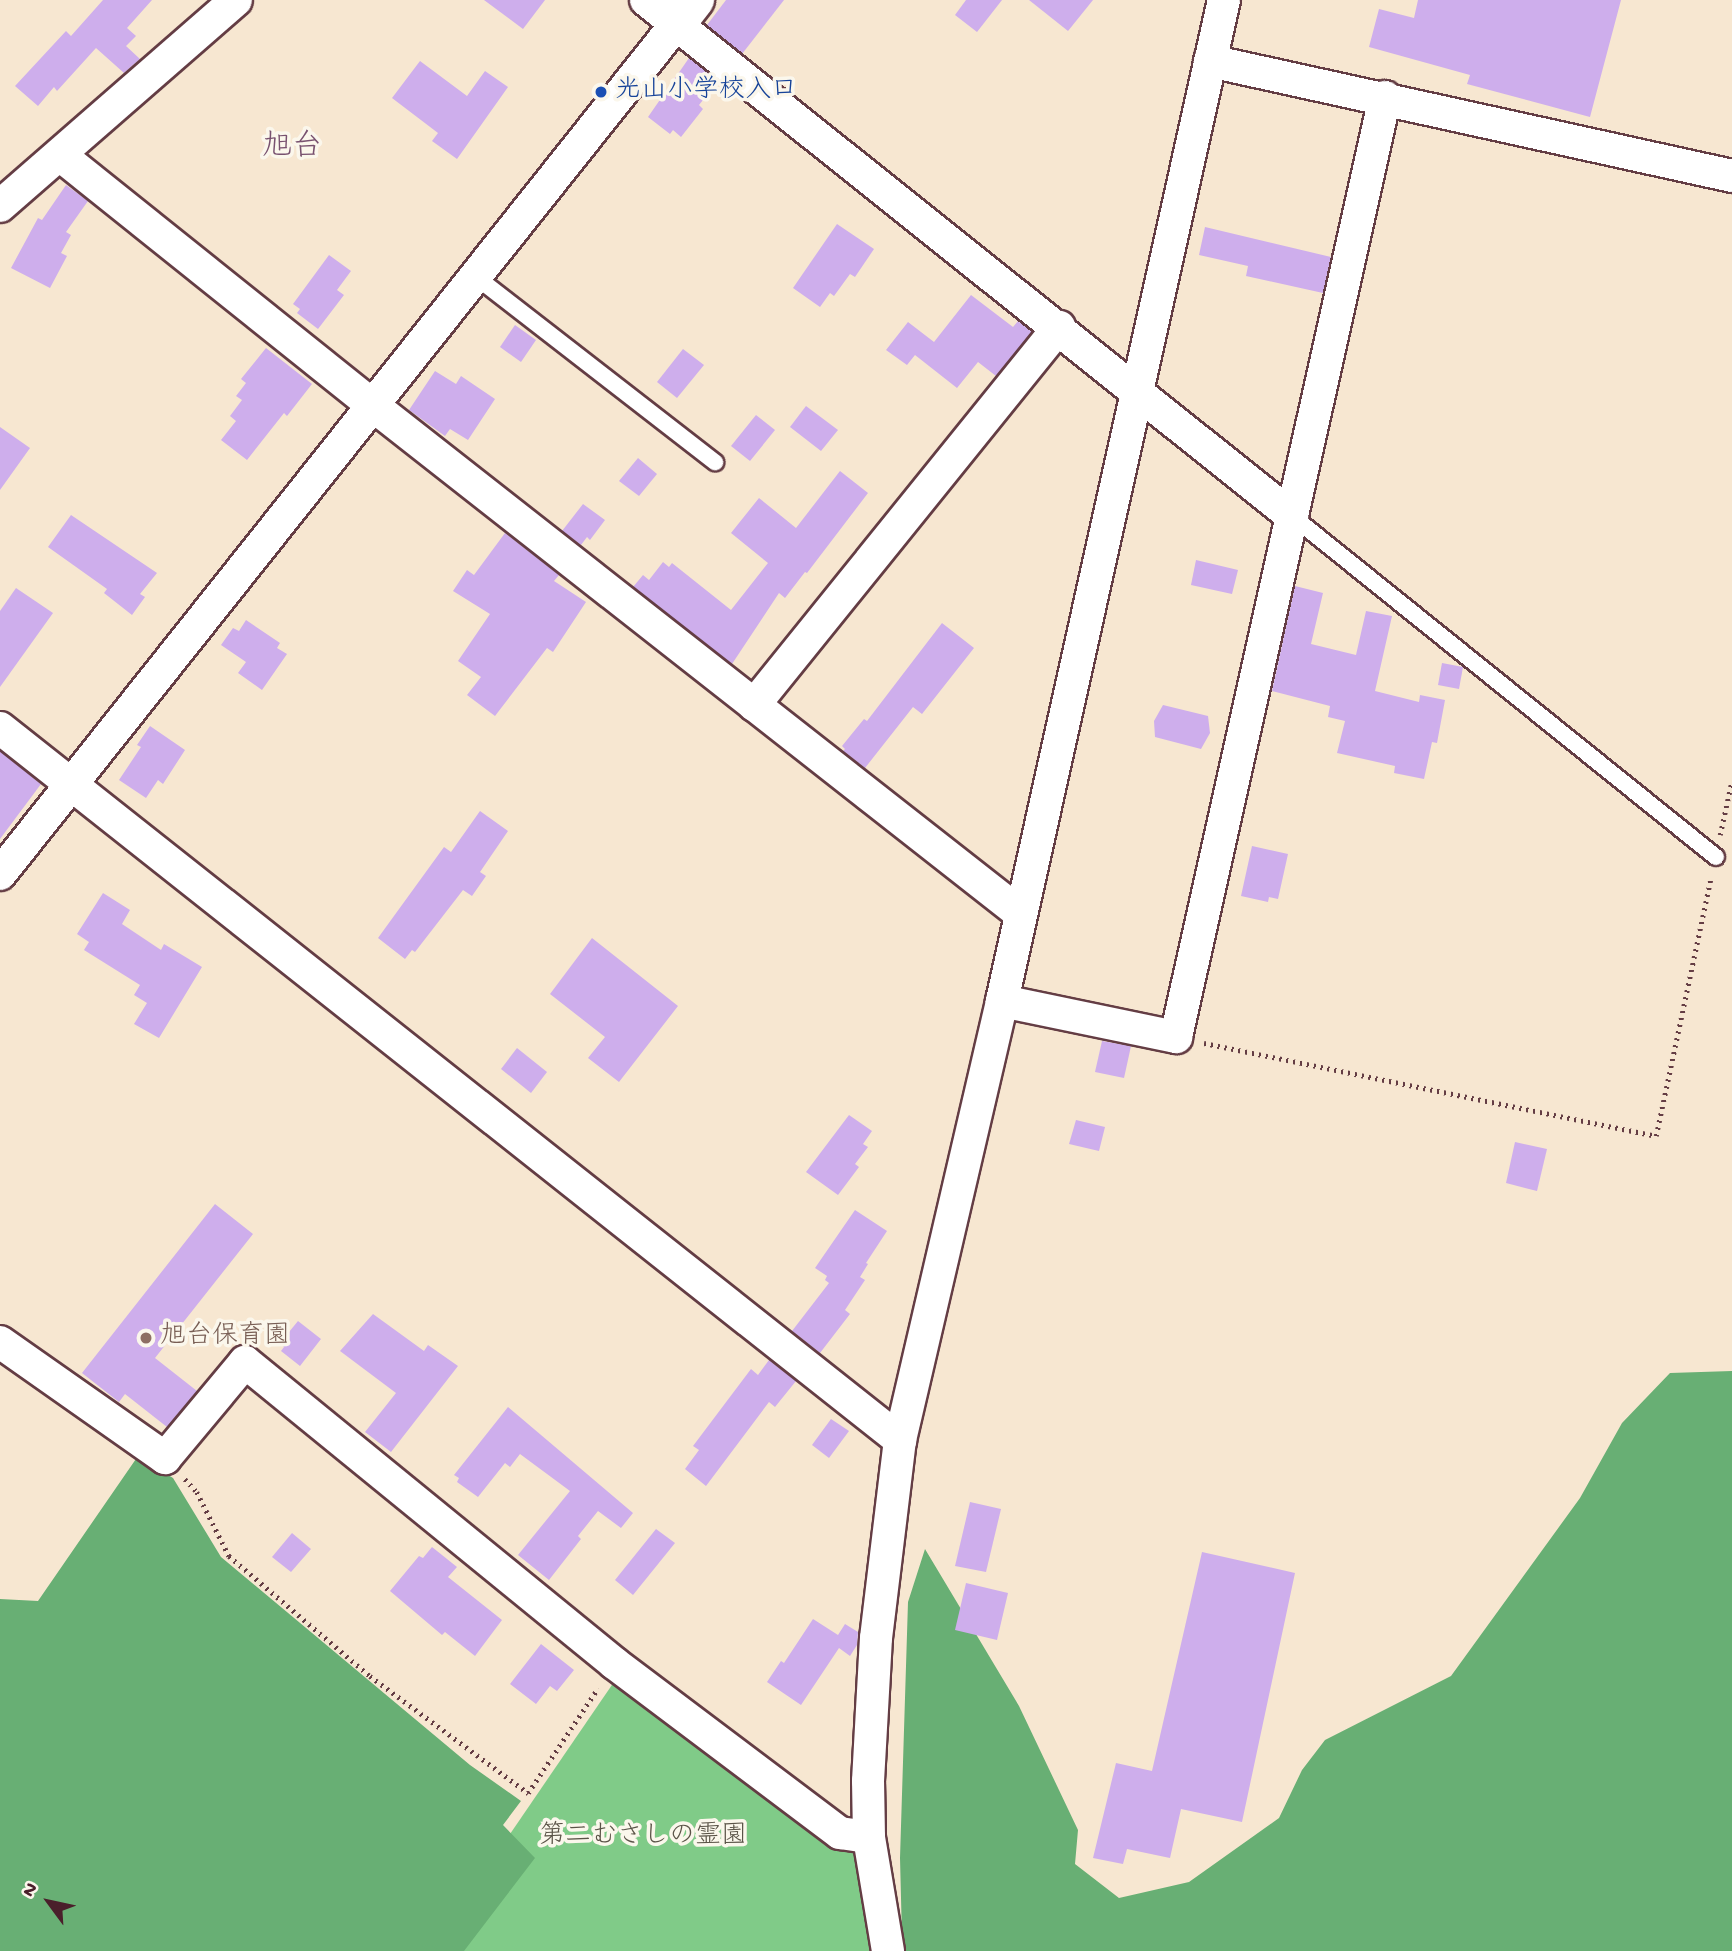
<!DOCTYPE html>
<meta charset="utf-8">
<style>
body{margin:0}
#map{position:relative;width:1732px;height:1951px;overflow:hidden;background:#f7e7d1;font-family:"Gochi Hand","Klee One",sans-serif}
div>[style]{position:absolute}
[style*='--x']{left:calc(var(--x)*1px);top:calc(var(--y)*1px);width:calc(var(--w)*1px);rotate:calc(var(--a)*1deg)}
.green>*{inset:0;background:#80cb88}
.forest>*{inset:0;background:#68af74}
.building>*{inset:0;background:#ceaeec}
.path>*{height:4.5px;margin-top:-2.25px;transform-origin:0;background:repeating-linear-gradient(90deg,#643d44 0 2px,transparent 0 7px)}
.roads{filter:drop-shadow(2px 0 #643d44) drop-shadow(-2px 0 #643d44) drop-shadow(0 2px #643d44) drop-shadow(0 -2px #643d44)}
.lane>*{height:16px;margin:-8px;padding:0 8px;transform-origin:8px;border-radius:8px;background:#fff}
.street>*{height:32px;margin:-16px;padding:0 16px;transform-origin:16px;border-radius:16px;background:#fff}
.secondary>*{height:38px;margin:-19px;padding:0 19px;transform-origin:19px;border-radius:19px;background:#fff}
.dots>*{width:19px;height:19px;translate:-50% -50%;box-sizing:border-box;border:4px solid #fbf7ec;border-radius:50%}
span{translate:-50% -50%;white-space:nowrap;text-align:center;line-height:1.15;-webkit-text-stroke:7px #fbf7ec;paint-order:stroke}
.transit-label{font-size:26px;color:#164399}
.left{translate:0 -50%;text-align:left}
.education-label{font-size:26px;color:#785e54}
.park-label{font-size:26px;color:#5a5347}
.quarter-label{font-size:30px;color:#78516f}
.north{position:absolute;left:14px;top:1867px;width:70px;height:70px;-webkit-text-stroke:5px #fbf7ec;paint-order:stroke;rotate:303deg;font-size:19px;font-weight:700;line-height:28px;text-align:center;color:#4a1f2b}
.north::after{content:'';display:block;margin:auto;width:24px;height:32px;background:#4a1f2b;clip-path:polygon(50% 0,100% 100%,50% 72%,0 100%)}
</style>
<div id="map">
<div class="green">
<div style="clip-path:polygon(616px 1679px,858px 1855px,871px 1951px,430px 1951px)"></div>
</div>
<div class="forest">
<div style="clip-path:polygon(1732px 1371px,1732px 1951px,906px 1951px,902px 1938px,900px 1858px,908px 1602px,925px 1549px,1019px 1706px,1078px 1830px,1075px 1864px,1119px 1898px,1189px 1882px,1279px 1818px,1302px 1770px,1325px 1740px,1451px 1676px,1580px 1498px,1622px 1423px,1670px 1373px)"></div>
<div style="clip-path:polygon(138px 1456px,173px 1478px,221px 1557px,470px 1765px,521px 1801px,503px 1825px,535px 1858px,464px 1951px,0 1951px,0 1599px,38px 1601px)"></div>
</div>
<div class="building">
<div style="clip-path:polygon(103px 0,152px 0,127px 28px,136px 36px,126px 46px,140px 59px,124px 73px,96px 48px,57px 91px,54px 87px,38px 106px,15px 86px,66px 31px,71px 36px)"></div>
<div style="clip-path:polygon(484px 0,545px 0,523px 29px)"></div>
<div style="clip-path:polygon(726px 0,784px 0,742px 54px,707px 25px)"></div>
<div style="clip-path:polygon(966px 0,1002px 0,977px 32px,955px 15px)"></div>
<div style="clip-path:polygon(1029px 0,1093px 0,1068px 31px)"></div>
<div style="clip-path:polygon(1418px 0,1621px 0,1590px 117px,1467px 84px,1470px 75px,1369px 47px,1379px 9px,1414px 18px)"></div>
<div style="clip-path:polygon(689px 58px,718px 81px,699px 105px,703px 109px,681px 137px,673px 130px,670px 134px,648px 117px)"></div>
<div style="clip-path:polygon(420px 61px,467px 96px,485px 71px,508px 87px,457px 159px,432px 141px,438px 133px,392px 98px)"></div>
<div style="clip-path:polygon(66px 185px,88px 201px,66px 232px,71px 235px,61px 253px,67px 256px,50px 288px,11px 268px,38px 218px,42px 220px)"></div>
<div style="clip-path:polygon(837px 224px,874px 249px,855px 277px,850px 274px,834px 296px,830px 293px,820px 307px,793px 288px)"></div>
<div style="clip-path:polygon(1205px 227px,1331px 257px,1323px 293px,1246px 276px,1248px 266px,1199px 255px)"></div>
<div style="clip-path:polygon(329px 255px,351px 271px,337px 290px,344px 295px,318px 329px,297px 313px,300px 309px,293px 304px)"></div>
<div style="clip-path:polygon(971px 295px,1013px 327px,1018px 321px,1032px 332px,996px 376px,978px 362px,957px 388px,915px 355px,907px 365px,886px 350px,908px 322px,934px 342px)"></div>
<div style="clip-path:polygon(515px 325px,536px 340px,521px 362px,500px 347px)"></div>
<div style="clip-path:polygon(266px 348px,312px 384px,287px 416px,284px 413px,247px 460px,221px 440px,236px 421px,230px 416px,242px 400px,236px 396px,246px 383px,241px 379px)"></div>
<div style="clip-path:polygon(683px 349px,704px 365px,677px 398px,657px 382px)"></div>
<div style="clip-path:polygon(435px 371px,456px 384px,461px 376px,495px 399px,468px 440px,450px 429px,445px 436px,409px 410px)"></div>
<div style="clip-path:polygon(806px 406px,838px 430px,821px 451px,790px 427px)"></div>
<div style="clip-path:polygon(756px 415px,775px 430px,750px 461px,731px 446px)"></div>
<div style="clip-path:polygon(0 427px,30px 448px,0 490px)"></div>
<div style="clip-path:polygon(638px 458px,657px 474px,639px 496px,619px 481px)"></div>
<div style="clip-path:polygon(840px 471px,868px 493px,807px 573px,805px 572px,785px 598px,779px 593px,732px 664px,633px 587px,643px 575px,649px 580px,663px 562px,669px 567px,672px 563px,731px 610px,768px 563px,731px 533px,759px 498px,796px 528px)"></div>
<div style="clip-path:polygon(583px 504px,605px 520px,590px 540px,587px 537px,581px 545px,562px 531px)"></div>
<div style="clip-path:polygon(71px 515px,157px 573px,140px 594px,145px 597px,132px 615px,104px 593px,107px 589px,48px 547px)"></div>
<div style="clip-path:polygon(505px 533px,559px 575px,554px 581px,586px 602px,553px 652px,547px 648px,495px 716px,467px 695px,481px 677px,458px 661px,490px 614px,453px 591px,467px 570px,474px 575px)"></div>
<div style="clip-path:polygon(1196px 560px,1238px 570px,1232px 594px,1191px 585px)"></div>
<div style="clip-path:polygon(1295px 586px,1323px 593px,1311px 644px,1356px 655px,1366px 611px,1392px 616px,1375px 691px,1419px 702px,1420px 695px,1445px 700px,1437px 743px,1432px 742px,1424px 779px,1394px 773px,1395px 766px,1337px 753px,1345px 721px,1328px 717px,1330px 706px,1272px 691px)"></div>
<div style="clip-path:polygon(16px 588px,53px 613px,0 687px,0 611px)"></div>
<div style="clip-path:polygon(246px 620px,280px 643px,277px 648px,287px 654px,262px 690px,238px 673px,246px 662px,221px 645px,233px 628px,239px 631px)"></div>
<div style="clip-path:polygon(942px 623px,974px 648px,922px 714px,913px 707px,865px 768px,843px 751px,845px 749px,842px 746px,864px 719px,867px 721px)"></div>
<div style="clip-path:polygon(1442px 663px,1463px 667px,1459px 689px,1438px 685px)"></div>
<div style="clip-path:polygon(1163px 705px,1208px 716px,1210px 733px,1201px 749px,1155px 737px,1154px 721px)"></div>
<div style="clip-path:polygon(150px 726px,185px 750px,163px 784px,158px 780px,146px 798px,119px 780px,141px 747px,137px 745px)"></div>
<div style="clip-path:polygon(0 751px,41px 784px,0 839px)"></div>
<div style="clip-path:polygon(480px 811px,508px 831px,480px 872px,486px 876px,472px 896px,463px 890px,415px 952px,412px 950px,405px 959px,378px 938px,444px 847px,451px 852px)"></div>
<div style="clip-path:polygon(1252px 846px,1288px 854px,1278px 899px,1269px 897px,1268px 902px,1241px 896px)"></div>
<div style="clip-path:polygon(103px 893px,130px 910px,122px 924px,161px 950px,164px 944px,202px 967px,159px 1038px,134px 1024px,147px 1003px,134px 995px,140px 985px,84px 950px,89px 942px,77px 934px)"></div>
<div style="clip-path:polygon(592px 938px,678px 1006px,619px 1082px,588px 1058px,605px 1037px,550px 994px)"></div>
<div style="clip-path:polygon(1102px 1041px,1131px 1046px,1124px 1078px,1095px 1072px)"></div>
<div style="clip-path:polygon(517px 1048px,547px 1072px,531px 1093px,501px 1069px)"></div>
<div style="clip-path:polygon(849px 1115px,872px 1131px,863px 1144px,868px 1147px,855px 1164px,859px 1167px,838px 1195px,806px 1172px)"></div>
<div style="clip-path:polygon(1076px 1120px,1105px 1127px,1099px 1151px,1069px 1144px)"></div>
<div style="clip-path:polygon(1515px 1142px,1547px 1149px,1537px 1191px,1506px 1183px)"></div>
<div style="clip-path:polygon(215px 1204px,253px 1234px,155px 1358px,197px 1391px,167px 1427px,125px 1394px,119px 1402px,82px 1373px)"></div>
<div style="clip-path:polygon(855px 1210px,887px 1231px,866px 1263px,868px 1264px,860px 1277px,865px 1280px,845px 1310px,850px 1314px,820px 1353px,792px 1331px,829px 1283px,825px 1280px,827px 1276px,815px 1268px)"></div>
<div style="clip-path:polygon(373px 1314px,424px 1351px,428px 1345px,458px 1366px,391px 1452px,365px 1432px,396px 1393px,340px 1351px)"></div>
<div style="clip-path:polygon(298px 1321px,321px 1339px,300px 1366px,281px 1351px,284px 1347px,280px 1343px)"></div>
<div style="clip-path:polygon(769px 1360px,796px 1381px,775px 1407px,769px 1402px,706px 1486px,685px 1469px,699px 1450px,693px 1446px,751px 1369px,758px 1375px)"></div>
<div style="clip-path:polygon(508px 1407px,633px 1513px,621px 1528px,598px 1511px,578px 1536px,581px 1539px,549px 1580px,518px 1555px,570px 1491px,520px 1454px,510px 1467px,505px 1463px,478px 1497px,457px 1482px,459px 1478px,454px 1475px)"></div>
<div style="clip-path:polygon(831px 1419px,849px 1431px,829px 1458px,812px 1445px)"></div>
<div style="clip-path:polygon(970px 1502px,1001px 1509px,986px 1572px,955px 1566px)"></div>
<div style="clip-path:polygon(656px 1529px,675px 1543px,633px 1595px,615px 1580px)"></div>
<div style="clip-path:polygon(292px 1533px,311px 1549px,291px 1572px,272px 1557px)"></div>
<div style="clip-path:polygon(432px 1547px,457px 1567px,448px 1577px,502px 1620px,475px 1656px,445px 1632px,442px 1635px,390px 1591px,419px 1556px,423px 1558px)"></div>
<div style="clip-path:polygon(1202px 1552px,1295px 1573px,1242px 1822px,1181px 1809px,1170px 1858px,1127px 1849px,1123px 1864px,1093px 1858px,1116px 1763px,1152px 1771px)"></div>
<div style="clip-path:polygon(966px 1583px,1008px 1593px,997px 1640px,955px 1630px)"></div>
<div style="clip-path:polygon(813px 1619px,838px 1635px,845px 1624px,858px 1632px,857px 1645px,850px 1656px,839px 1648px,801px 1705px,767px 1682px,781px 1661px,784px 1663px)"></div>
<div style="clip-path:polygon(541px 1644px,574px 1670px,557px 1691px,550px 1686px,536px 1704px,510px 1684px)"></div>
</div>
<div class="path">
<div style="--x:1720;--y:835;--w:56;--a:-77.7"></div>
<div style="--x:1204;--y:1043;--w:461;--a:11.6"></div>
<div style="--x:1656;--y:1136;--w:264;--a:-78"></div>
<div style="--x:185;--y:1479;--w:18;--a:47"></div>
<div style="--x:197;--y:1492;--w:72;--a:63.4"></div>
<div style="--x:229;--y:1556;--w:185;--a:40.4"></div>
<div style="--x:370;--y:1676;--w:197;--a:36.5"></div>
<div style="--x:528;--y:1793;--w:126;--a:-56.3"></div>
</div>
<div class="roads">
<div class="lane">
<div style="--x:475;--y:276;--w:304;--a:37.8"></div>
<div style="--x:1292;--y:516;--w:544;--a:38.81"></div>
</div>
<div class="street">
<div style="--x:646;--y:0;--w:827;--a:38.62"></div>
<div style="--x:1210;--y:61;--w:535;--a:12.42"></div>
<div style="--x:60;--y:155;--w:398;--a:38.7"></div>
<div style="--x:371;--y:404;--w:826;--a:38.12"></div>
<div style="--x:0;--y:206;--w:313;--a:-41.1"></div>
<div style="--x:754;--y:705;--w:486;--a:-51.1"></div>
<div style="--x:0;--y:728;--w:1148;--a:38.35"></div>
<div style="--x:0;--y:874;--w:1086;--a:-51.5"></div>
<div style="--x:1002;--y:1001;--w:178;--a:11.7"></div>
<div style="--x:1176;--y:1037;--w:963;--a:-77.46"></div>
<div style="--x:0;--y:1342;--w:202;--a:35.1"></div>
<div style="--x:165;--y:1458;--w:125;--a:-50.2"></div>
<div style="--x:245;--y:1362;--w:476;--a:39.2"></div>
<div style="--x:614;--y:1663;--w:283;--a:37"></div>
<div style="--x:840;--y:1833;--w:29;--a:8"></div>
<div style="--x:888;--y:1951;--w:116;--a:-99.5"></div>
<div style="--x:869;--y:1837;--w:56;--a:-91"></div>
<div style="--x:868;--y:1781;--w:143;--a:-86.8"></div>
<div style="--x:876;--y:1638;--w:199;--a:-83.1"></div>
<div style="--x:900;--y:1440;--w:451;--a:-76.9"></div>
<div style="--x:1002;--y:1001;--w:1025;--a:-77.5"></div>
</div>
<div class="secondary">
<div style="--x:676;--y:24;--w:31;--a:-52"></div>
</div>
</div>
<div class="dots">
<div style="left:601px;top:92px;background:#1a4fb4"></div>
<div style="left:146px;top:1338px;background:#8d6e63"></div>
</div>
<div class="transit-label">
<span class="left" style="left:615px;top:92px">光山小学校入口</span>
</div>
<div class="education-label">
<span class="left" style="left:160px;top:1338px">旭台保育園</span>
</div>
<div class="park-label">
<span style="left:643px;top:1838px">第二むさしの霊園</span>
</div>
<div class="quarter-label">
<span style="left:292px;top:149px">旭台</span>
</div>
<div class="north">N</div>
</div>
